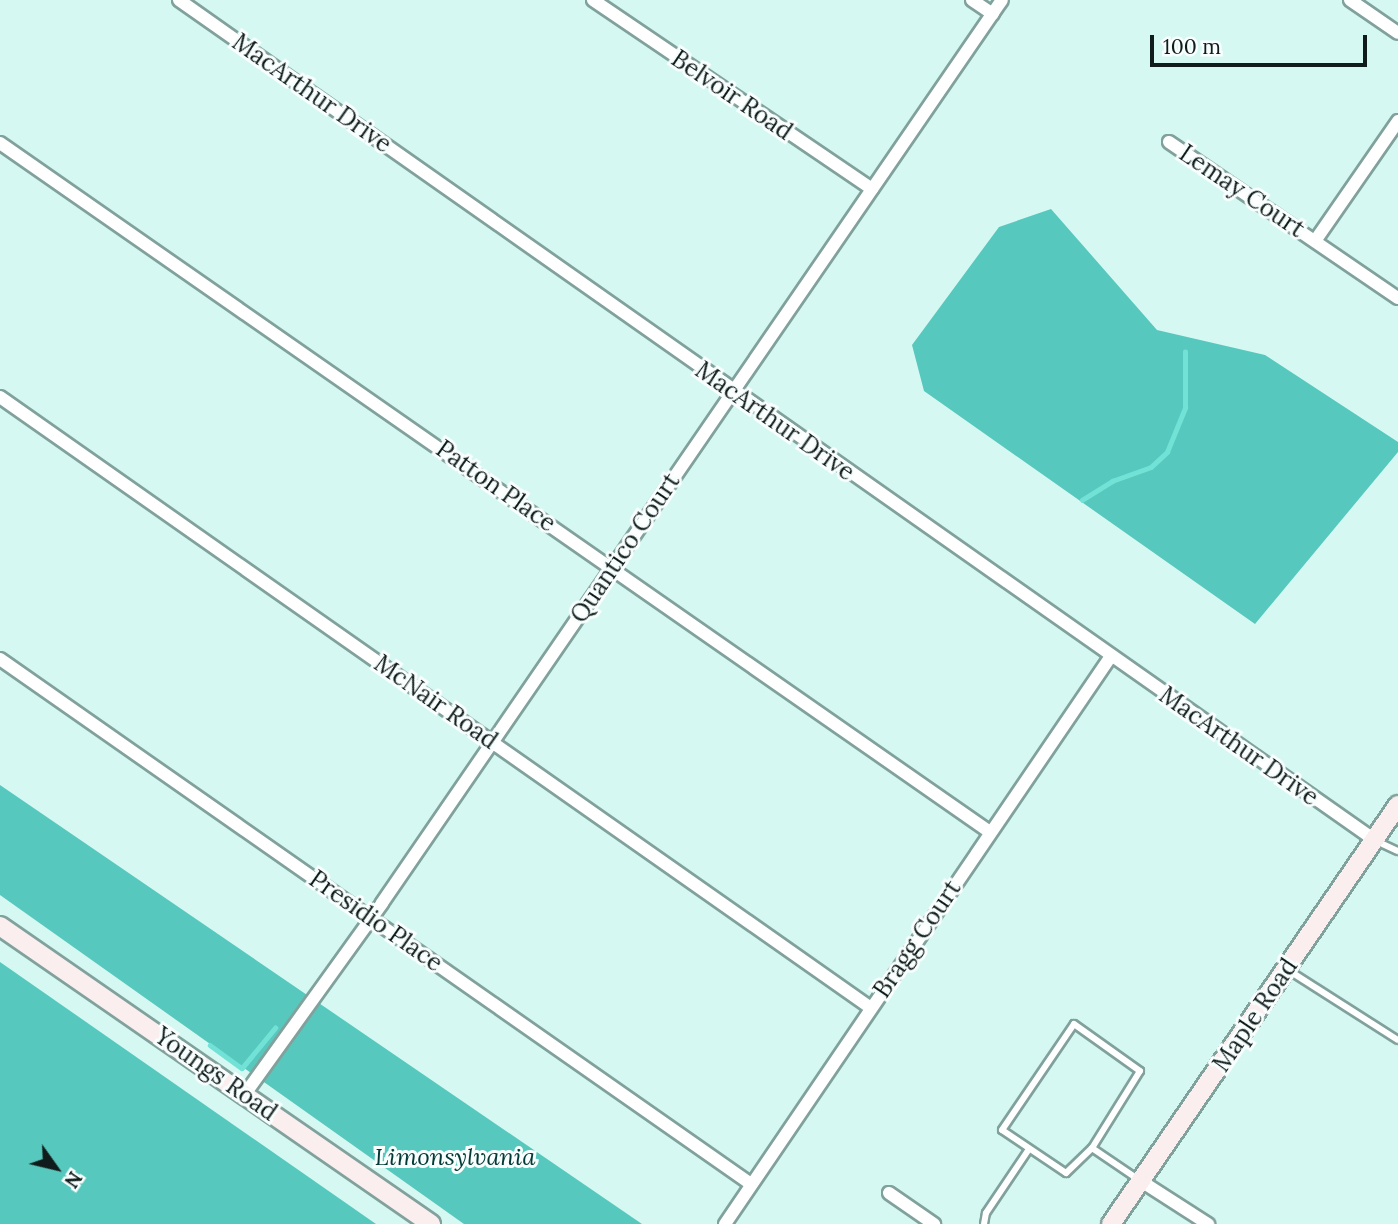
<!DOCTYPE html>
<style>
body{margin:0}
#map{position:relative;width:1398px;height:1224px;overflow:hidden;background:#d6f8f3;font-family:Lora,serif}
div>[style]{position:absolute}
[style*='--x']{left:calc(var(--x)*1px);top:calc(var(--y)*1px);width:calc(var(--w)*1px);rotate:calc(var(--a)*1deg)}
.forest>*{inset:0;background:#57c8bd}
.stream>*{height:4.5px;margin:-2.25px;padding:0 2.25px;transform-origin:2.25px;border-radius:2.25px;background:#72e2d7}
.roads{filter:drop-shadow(2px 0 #81a19c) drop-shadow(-2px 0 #81a19c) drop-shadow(0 2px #81a19c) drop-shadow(0 -2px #81a19c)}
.lane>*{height:6px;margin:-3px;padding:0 3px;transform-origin:3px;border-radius:3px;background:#fff}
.street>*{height:12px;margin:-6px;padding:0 6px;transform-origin:6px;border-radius:6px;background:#fff}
.secondary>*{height:18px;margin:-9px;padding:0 9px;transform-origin:9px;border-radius:9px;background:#fbeeef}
span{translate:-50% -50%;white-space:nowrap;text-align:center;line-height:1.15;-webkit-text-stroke:6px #f8fefd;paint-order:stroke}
.street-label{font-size:24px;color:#101c1b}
.park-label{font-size:24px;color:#023935;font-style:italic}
.north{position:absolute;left:21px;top:1133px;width:70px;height:70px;-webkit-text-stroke:5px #f8fefd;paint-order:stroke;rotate:124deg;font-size:19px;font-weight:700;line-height:28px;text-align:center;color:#101c1b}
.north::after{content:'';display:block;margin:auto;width:24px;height:32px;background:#101c1b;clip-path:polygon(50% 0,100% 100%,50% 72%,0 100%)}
.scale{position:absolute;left:1150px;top:35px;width:217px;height:32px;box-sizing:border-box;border:4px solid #101c1b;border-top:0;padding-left:9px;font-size:21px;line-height:24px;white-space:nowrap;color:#101c1b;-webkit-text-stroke:5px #f8fefd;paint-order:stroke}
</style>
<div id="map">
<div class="forest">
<div style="clip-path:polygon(1051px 209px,1157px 330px,1265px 355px,1398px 442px,1398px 452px,1255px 624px,924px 391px,912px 345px,999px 227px)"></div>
<div style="clip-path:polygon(0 785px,332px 1012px,642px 1224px,464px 1224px,0 895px)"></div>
<div style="clip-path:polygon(0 962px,376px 1224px,0 1224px)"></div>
</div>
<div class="stream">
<div style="--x:1082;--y:500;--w:36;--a:-32"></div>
<div style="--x:1112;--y:481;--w:41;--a:-19.7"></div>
<div style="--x:1151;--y:467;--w:22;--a:-43"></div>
<div style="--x:1167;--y:452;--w:48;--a:-67.8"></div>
<div style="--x:1185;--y:408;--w:56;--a:-90"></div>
<div style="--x:210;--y:1045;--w:39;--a:36"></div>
<div style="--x:242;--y:1068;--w:52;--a:-50.5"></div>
</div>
<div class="roads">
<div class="lane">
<div style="--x:1374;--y:840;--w:26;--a:25"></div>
<div style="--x:1288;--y:970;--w:130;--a:32.5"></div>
<div style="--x:1074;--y:1024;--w:81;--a:35.5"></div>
<div style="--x:1140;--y:1071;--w:91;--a:121.9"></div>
<div style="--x:1092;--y:1148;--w:36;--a:136"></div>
<div style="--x:1066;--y:1173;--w:77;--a:-146.1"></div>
<div style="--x:1002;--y:1130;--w:128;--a:-55.8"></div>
<div style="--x:1092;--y:1148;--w:57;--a:34.2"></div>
<div style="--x:984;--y:1224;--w:11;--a:-80"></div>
<div style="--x:986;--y:1213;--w:77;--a:-56.1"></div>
</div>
<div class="street">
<div style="--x:179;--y:0;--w:1459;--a:35.09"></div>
<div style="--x:593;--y:0;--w:337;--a:34.1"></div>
<div style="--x:972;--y:0;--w:25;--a:34"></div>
<div style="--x:1350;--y:0;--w:58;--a:34.5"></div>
<div style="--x:1169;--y:142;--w:277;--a:34.3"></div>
<div style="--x:0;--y:143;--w:1206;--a:34.84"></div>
<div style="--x:1315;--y:241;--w:146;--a:-55.3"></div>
<div style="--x:0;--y:397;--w:1064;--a:35.05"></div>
<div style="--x:0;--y:659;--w:916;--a:34.96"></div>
<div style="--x:245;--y:1094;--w:235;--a:-54.3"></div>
<div style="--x:382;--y:903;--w:1095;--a:-55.53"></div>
<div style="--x:1141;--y:1181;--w:80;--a:32.7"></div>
<div style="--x:889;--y:1193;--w:55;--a:34.6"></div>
<div style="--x:725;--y:1224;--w:687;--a:-55.8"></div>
</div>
<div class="secondary">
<div style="--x:0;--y:926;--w:524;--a:34.66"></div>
<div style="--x:1111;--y:1224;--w:508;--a:-55.59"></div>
</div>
</div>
<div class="street-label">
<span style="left:312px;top:93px;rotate:35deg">MacArthur Drive</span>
<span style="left:732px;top:95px;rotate:34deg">Belvoir Road</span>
<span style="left:1242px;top:191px;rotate:34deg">Lemay Court</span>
<span style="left:775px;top:421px;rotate:35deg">MacArthur Drive</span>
<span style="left:496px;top:486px;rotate:35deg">Patton Place</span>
<span style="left:625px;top:548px;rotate:-56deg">Quantico Court</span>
<span style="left:436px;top:702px;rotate:35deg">McNair Road</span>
<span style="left:1239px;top:746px;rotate:35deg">MacArthur Drive</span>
<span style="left:376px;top:921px;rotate:35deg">Presidio Place</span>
<span style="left:917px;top:939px;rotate:-56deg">Bragg Court</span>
<span style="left:1255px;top:1015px;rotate:-56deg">Maple Road</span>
<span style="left:216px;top:1074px;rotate:35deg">Youngs Road</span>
</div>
<div class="park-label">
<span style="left:455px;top:1157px">Limonsylvania</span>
</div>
<div class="north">N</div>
<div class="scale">100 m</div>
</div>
